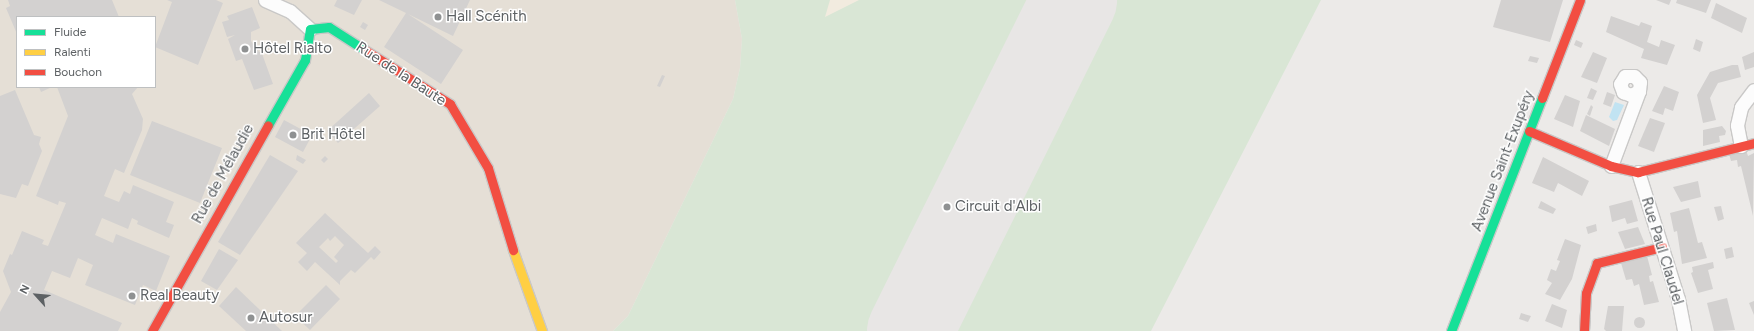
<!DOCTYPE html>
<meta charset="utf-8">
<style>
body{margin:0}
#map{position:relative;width:1754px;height:331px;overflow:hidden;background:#eceae8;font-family:Figtree,sans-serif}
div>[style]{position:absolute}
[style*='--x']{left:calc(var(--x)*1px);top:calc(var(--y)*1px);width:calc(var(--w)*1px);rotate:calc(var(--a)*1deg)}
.commercial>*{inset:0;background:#e5dfd6}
.green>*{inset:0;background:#d9e6d5}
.sand>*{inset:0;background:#f2ebdf}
.water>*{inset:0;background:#c1e3f2}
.taxiway>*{height:34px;margin:-17px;padding:0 17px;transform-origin:17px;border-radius:17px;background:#e8e6e5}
.runway>*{height:86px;margin:-43px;padding:0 43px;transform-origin:43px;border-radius:43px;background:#e8e6e5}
.building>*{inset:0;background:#d3d1d0}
.round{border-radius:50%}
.roads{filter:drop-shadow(1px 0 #c9c8c7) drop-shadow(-1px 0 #c9c8c7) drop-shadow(0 1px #c9c8c7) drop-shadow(0 -1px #c9c8c7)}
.street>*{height:13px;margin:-6.5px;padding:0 6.5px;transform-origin:6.5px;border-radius:6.5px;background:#fcfcfc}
.fast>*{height:9px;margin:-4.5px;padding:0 4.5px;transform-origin:4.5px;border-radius:4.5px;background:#16e098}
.slow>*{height:9px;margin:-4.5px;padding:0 4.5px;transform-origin:4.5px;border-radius:4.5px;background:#ffcf43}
.jam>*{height:9px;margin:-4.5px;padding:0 4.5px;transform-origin:4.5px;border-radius:4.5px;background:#f24e42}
.dots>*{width:11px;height:11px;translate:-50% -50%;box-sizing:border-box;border:2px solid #fff;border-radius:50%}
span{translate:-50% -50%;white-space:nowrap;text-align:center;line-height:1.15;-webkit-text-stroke:3px #fff;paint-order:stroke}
.poi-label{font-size:15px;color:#5d6164}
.left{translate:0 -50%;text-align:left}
.street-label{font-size:15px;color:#5d6164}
.legend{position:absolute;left:16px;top:16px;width:140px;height:72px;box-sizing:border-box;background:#fff;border:1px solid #bec0c1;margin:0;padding:5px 7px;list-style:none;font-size:12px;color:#5d6164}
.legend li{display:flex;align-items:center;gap:8px;height:20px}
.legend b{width:20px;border:1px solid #bec0c1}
.north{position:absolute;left:16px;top:275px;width:40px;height:40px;-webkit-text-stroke:3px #fff;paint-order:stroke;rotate:297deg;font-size:11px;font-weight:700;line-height:16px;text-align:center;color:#5d6164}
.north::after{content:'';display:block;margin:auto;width:14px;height:18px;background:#5d6164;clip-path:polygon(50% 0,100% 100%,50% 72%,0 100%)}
</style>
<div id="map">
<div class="commercial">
<div style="clip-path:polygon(evenodd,0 0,735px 0,742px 39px,740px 68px,733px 99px,628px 316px,613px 331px,0 331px,0 0,17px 17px,155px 17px,155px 87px,17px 87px,17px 17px)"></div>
</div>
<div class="green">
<div style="clip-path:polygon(735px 0,1321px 0,1151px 331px,613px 331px,628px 316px,733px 99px,740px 68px,742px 39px)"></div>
</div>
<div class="sand">
<div style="clip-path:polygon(830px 0,859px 0,825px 17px)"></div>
</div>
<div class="water">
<div style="clip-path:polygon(1615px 102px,1624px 105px,1617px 120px,1613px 121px,1609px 117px)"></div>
</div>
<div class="taxiway">
<div style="--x:1071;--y:6;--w:6;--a:-81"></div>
</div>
<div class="runway">
<div style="--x:910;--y:331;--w:369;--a:-63.6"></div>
</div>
<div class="building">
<div style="clip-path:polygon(8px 0,112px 0,119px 17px,17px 17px,17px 34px,6px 8px,10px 6px)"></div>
<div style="clip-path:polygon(167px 0,216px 0,223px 3px,198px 65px,155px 47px,172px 2px)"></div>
<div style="clip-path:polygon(337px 0,362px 0,354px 15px,334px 6px)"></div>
<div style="clip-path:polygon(379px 0,470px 0,453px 36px,408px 14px,463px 50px,441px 84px,384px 47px,406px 13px)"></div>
<div style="clip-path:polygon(1501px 0,1563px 0,1550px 42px,1493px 27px)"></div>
<div style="clip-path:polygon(1656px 0,1671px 0,1669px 5px)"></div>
<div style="clip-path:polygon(1677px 0,1711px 0,1706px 13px,1676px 3px)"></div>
<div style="clip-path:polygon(1716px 3px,1747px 18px,1742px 33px,1711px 18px)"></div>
<div style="clip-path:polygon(252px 7px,260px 28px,251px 32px,251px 41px,259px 52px,261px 51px,273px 84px,254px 90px,242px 59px,236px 61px,228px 39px,235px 35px,227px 37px,222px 22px,229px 20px,227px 16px)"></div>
<div style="clip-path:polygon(1611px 16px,1639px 26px,1641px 22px,1652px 26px,1647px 42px,1659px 47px,1661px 40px,1675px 45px,1667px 65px,1641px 58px,1644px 49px,1606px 32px)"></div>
<div style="clip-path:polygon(363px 22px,368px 25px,365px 30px,360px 27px)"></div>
<div style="clip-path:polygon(1696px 39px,1703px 42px,1700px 52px,1693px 49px)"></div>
<div style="clip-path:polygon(1576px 40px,1583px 43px,1581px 48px,1574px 45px)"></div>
<div style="clip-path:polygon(1593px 52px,1607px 58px,1597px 83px,1581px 77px)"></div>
<div style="clip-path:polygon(1754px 52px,1754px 67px,1745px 70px,1742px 57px)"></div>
<div style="clip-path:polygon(1530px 56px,1539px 58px,1537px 63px,1528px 61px)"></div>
<div style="clip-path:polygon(1732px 65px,1738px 65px,1741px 77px,1718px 83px,1710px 98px,1716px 120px,1703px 123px,1697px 95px,1710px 72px)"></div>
<div style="clip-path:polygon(662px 75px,665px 76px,660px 87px,657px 86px)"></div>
<div style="clip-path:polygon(1664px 86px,1679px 92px,1673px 111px,1665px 108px,1663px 115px,1652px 111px)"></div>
<div style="clip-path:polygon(39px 87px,52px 87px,41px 92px)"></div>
<div style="clip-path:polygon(57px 87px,138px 87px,132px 94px,143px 119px,142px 130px,124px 173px,115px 169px,104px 196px,119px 202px,124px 191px,130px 194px,133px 185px,174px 202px,166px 222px,174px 225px,169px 238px,137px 224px,138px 221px,132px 218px,128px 229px,102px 218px,95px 235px,113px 243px,116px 234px,170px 256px,156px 291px,143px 285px,135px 305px,85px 285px,93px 265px,78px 258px,70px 278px,52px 271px,44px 290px,122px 323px,118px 331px,0 331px,0 312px,11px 292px,3px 271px,10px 254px,12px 255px,22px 231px,44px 240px,42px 244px,48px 246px,66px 203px,59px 201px,58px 205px,36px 196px,68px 116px)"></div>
<div style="clip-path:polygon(1591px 88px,1597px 91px,1593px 100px,1587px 98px)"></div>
<div style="clip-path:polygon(15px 90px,34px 135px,41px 137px,39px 144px,42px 151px,28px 186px,22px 184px,16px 198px,0 194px,0 96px)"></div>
<div style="clip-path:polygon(1607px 92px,1615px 95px,1611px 107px,1603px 104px)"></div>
<div style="clip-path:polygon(369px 93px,380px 106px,338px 143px,327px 131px)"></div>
<div style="clip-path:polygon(1565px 95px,1580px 101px,1573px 127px,1554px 119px)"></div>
<div style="clip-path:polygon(1591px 105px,1593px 107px,1590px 116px,1587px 114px)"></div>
<div style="clip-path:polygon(1586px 115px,1615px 129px,1609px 146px,1580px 131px)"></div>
<div style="clip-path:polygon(1650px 118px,1665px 123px,1654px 152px,1638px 146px)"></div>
<div style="clip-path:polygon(284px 120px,310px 134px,308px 138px,310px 139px,303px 152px,275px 137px)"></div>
<div style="clip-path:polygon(152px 121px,222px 148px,200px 203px,130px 175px)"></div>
<div style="clip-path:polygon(1722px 126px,1726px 131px,1725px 135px,1719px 136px,1720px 142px,1703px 146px,1703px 130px)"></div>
<div style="clip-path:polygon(1746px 150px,1748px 156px,1754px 153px,1753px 216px,1741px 166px,1738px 167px,1737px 160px,1731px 161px,1729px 154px)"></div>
<div style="clip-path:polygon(270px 155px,298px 171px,240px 255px,218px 242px)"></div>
<div style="clip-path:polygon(297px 155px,306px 160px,303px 164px,296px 160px)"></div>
<div style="clip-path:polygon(325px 156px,328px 159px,324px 163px,321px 160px)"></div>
<div style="clip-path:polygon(1543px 157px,1589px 181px,1582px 196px,1558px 183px,1554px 192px,1532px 183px)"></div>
<div style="clip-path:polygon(1698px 181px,1701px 197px,1681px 202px,1673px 187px)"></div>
<div style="clip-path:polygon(1632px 200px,1638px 221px,1627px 224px,1625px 218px,1612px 222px,1609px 206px)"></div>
<div style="clip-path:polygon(1541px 201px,1556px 209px,1553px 214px,1538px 208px)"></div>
<div style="clip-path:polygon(1721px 206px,1724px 219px,1718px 221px,1714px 207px)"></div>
<div style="clip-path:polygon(1689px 208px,1698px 243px,1702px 242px,1707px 258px,1682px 264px,1677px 231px,1674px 232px,1670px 213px)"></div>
<div style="clip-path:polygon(evenodd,325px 213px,368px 253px,375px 246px,381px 252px,374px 260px,371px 257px,355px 273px,351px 270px,340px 281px,340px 285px,315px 262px,307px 271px,298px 262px,307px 253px,296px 243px,325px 213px,335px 236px,344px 245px,334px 257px,338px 261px,336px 263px,319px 247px,328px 238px,330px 241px,335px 236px)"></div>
<div style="clip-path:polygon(1596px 224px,1597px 231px,1588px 234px,1586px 227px)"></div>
<div style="clip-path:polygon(1638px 227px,1645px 244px,1625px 249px,1618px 232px)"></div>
<div style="clip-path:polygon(1565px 239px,1581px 245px,1572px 279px,1560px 300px,1545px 294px,1552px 283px,1547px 280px,1551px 269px,1556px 271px,1560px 261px,1557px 260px)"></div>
<div style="clip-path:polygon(1732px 247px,1734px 257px,1726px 259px,1724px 249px)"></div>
<div style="clip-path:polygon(219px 249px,238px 260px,217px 290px,201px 281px)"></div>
<div style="clip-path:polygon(1647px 256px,1652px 275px,1649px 276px,1650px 282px,1653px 281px,1659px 302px,1644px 305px,1639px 284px,1634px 286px,1632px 279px,1626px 280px,1621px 263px)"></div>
<div style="clip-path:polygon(1713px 262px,1714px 268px,1708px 270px,1713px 289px,1698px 293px,1691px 273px,1693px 272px,1692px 267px)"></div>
<div style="clip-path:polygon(326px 285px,340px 299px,310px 330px,295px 316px)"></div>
<div style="clip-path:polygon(236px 287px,282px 331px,246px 331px,219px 306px)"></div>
<div style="clip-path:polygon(1727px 298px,1735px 330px,1714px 331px,1707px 303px)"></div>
<div style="clip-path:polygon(1754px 301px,1754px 315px,1749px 303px)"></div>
<div style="clip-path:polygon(1552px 304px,1567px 310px,1562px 328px,1545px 321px)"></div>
<div style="clip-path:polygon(1608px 306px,1624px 306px,1622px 331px,1606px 331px,1604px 329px)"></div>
<div style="clip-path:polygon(1521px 313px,1531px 316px,1528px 322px,1519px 319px)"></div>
<div class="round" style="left:1633.5px;top:316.5px;width:11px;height:11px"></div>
</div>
<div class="roads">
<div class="street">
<div style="--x:265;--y:0;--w:27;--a:24"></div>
<div style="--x:290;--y:11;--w:27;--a:42"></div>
<div style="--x:1741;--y:146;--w:21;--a:-101"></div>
<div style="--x:1737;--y:125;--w:18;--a:-77"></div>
<div style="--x:1741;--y:107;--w:21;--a:-53"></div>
<div style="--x:1611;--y:166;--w:80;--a:-69.5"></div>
<div style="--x:1639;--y:91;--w:9;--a:-84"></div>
<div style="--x:1640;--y:82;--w:8;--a:-135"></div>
<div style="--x:1634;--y:76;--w:9;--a:180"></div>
<div style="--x:1625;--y:76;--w:9;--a:122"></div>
<div style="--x:1620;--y:84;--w:9;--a:69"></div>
<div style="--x:1623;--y:92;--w:9;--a:21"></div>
<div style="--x:1631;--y:95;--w:9;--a:-27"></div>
<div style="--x:1638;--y:172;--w:133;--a:72.5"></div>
<div style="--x:1678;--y:299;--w:33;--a:79"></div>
</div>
<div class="fast">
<div style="--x:268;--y:125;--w:75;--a:-60.4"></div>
<div style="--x:305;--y:60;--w:31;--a:-81"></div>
<div style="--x:310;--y:29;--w:19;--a:-6"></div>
<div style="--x:329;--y:27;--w:43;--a:32.6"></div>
<div style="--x:1451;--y:331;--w:250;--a:-68.7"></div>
</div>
<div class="slow">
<div style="--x:513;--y:250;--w:86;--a:70.3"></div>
</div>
<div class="jam">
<div style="--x:365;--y:50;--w:101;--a:32.4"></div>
<div style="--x:450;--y:104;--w:74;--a:59.3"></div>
<div style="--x:488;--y:168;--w:86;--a:73"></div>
<div style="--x:1542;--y:98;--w:105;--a:-68.8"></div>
<div style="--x:1529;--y:131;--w:89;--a:23.1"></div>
<div style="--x:1611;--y:166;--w:28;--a:13"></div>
<div style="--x:1638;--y:172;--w:120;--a:-14"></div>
<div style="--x:152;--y:331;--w:236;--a:-60.6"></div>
<div style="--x:1584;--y:331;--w:38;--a:-87"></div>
<div style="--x:1586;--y:293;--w:32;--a:-70"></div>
<div style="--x:1597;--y:263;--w:67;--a:-13.8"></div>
</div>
</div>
<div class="dots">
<div style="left:438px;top:17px;background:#8f9192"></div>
<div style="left:245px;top:49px;background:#8f9192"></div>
<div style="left:293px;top:135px;background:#8f9192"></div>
<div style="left:947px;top:207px;background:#8f9192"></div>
<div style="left:132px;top:296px;background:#8f9192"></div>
<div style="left:251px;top:318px;background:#8f9192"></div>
</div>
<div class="poi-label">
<span class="left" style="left:446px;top:17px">Hall Scénith</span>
<span class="left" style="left:253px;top:49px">Hôtel Rialto</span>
<span class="left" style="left:301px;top:135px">Brit Hôtel</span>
<span class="left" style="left:955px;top:207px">Circuit d'Albi</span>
<span class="left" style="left:140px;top:296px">Real Beauty</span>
<span class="left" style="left:259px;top:318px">Autosur</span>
</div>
<div class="street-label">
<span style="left:401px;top:74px;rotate:33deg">Rue de la Baute</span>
<span style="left:1503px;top:161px;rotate:-69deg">Avenue Saint-Exupéry</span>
<span style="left:223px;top:174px;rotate:-61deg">Rue de Mélaudie</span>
<span style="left:1662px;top:251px;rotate:73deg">Rue Paul Claudel</span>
</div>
<ul class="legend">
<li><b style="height:5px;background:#16e098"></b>Fluide</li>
<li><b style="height:5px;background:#ffcf43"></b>Ralenti</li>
<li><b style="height:5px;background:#f24e42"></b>Bouchon</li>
</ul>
<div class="north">N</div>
</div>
